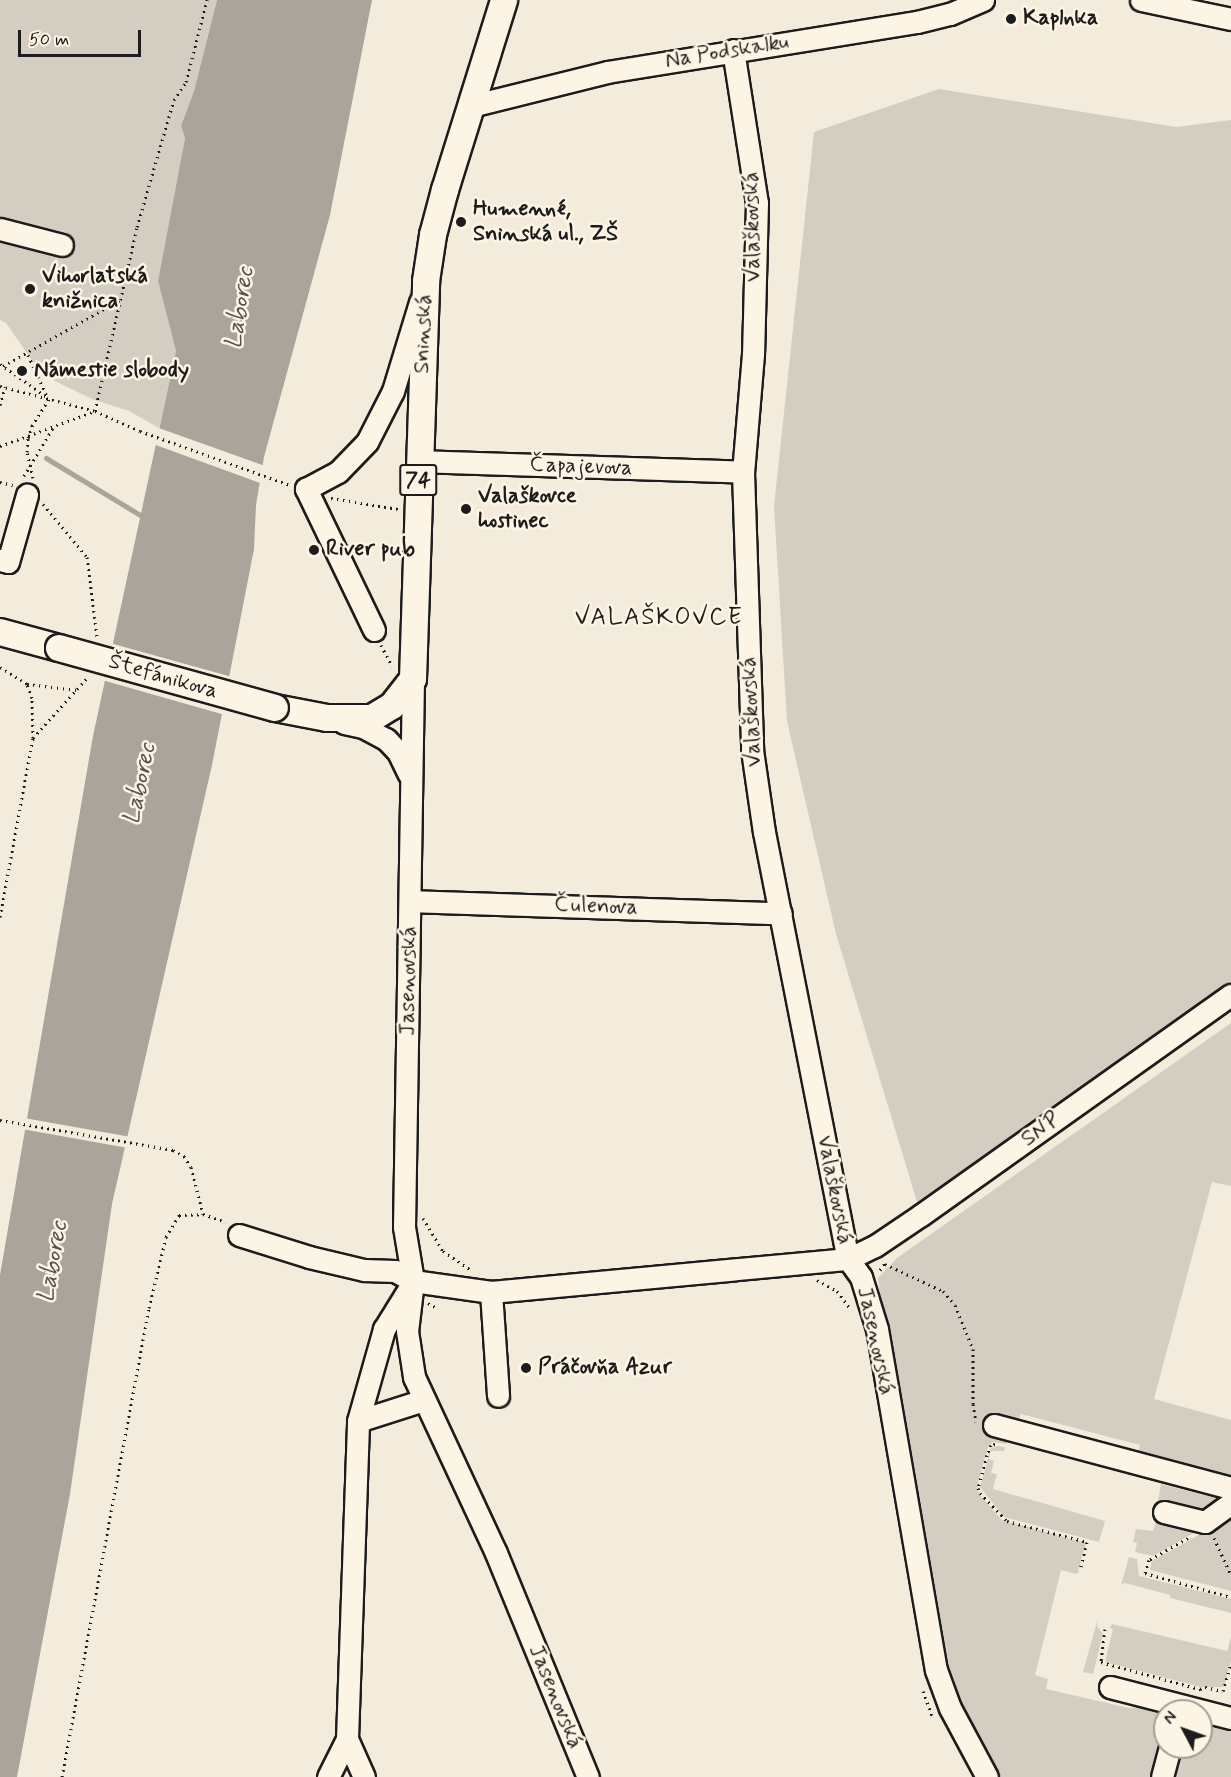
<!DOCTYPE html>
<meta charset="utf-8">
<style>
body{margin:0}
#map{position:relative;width:1231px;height:1777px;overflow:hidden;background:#f3ecdd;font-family:Mynerve,sans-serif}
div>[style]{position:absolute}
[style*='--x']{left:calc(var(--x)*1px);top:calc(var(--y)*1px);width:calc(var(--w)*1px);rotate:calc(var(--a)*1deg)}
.green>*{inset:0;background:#d3cec1}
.water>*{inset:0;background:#aaa59b}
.pier>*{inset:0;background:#f3ecdd}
.stream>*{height:5px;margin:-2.5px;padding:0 2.5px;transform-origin:2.5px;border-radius:2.5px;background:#aaa59b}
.path>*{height:3px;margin-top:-1.5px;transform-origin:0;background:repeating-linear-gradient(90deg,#1c1c1c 0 1.5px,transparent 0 6px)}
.roads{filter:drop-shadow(2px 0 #1c1c1c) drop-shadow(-2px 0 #1c1c1c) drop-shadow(0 2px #1c1c1c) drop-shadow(0 -2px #1c1c1c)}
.minor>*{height:21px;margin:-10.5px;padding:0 10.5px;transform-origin:10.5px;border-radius:10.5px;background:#fcf5e5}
.major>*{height:26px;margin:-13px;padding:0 13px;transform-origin:13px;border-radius:13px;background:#fcf5e5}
.bridges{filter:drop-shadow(2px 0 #1c1c1c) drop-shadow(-2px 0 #1c1c1c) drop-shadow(0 2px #1c1c1c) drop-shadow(0 -2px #1c1c1c)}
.major-bridge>*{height:26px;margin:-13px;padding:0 13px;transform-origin:13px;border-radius:13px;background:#fcf5e5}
.dots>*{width:16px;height:16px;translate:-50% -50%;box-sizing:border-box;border:3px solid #fcf5e5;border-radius:50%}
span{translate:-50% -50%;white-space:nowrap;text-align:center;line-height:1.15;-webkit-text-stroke:5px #fcf5e5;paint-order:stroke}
.shield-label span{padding:2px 4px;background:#fcf5e5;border:2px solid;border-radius:4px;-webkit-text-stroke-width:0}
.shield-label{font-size:21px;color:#1c1c1c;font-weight:700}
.poi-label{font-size:22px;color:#1c1c1c;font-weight:700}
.left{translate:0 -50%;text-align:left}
.street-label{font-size:22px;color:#1c1c1c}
.water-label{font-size:24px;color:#55534f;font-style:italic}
.neighbourhood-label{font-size:24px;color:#1c1c1c;letter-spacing:1.5px}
.north{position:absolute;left:1153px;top:1699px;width:60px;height:60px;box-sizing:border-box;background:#fcf5e5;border:2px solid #a29e95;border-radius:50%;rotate:311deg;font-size:16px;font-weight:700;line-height:24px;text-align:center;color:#1c1c1c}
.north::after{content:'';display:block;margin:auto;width:21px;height:27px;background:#1c1c1c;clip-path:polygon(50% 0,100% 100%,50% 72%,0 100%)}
.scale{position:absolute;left:18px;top:30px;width:123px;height:27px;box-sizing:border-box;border:3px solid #1c1c1c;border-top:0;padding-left:8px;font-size:18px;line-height:21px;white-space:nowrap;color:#1c1c1c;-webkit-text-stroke:4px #fcf5e5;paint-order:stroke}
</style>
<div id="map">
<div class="green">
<div style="clip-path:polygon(0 0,217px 0,194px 91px,181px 126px,185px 138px,158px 281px,176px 351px,159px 428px,129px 411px,92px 399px,53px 380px,34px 363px,6px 323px,0 320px)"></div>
<div style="clip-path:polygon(939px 89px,1176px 127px,1231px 120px,1231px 995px,921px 1215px,836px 934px,787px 721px,774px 506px,814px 132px)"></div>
<div style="clip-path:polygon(1231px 1023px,1231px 1186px,1212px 1182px,1154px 1399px,1231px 1420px,1231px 1480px,1137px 1456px,1140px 1445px,1021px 1414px,1017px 1424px,988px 1420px,986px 1431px,1008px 1437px,1007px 1444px,993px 1442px,988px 1447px,977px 1486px,979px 1494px,1002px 1520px,1086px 1543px,1077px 1574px,1061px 1570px,1035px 1675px,1048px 1679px,1046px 1689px,1129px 1708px,1154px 1706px,1165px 1711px,1165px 1746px,1157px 1777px,1000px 1777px,969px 1724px,948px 1665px,929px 1577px,906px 1433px,885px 1341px,878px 1278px,897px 1258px)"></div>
<div style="clip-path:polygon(998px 1446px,1005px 1447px,1004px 1451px,991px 1451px,989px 1459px,994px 1461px,991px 1473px,997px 1474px,993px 1489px,1105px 1521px,1099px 1542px,1004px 1517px,980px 1487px,991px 1448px)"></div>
<div style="clip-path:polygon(1161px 1484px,1227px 1501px,1206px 1517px,1157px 1506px)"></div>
<div style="clip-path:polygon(1231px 1512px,1153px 1556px,1135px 1552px,1137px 1543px,1133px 1542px,1136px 1529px,1153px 1531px,1157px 1519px,1155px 1515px)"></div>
<div style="clip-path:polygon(1231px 1517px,1231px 1591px,1150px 1570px,1152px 1561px)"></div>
<div style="clip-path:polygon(1129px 1557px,1137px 1559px,1139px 1576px,1231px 1599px,1231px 1613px,1170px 1598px,1170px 1595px,1125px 1583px,1121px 1585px)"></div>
<div style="clip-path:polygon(1098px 1618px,1097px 1626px,1103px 1634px,1093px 1674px,1083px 1672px)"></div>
<div style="clip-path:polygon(1112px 1624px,1227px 1651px,1231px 1637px,1231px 1661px,1224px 1687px,1201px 1687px,1105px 1662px,1113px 1629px,1110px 1628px)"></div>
<div style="clip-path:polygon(1201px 1717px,1231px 1724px,1231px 1777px,1166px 1777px,1174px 1747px,1201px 1747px)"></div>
</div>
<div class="water">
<div style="clip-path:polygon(217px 0,372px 0,330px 215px,264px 457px,256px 505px,254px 549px,212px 765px,112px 1204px,70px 1494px,17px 1777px,0 1777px,0 1275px,93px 736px,176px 351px,158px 281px,185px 138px,181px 126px,194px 91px)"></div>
</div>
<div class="pier">
<div style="clip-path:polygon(156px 427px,265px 466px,263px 484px,153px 444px)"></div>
<div style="clip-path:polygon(110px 643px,232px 677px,225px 715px,102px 680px)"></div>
<div style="clip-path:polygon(24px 1118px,131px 1137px,128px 1148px,22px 1129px)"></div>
</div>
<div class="stream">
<div style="--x:46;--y:458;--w:116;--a:31.2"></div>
</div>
<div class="path">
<div style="--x:28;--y:355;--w:47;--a:65.1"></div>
<div style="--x:0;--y:364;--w:59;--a:35.3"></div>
<div style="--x:3;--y:366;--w:134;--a:-29.4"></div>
<div style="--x:0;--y:386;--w:98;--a:14.7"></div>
<div style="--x:95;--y:411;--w:49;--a:24"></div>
<div style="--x:140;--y:431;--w:159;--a:19.8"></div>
<div style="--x:0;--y:405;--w:19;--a:-74"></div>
<div style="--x:0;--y:446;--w:101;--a:-20.2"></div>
<div style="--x:95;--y:411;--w:189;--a:-77.1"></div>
<div style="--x:137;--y:227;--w:132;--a:-73.8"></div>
<div style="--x:174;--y:100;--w:22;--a:-56"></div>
<div style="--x:186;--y:82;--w:85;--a:-75.6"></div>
<div style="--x:24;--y:476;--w:56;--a:-58.9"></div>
<div style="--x:33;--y:478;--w:27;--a:-103"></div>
<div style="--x:27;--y:452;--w:14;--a:-86"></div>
<div style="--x:28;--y:438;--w:13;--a:-72"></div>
<div style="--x:32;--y:426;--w:32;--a:-58"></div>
<div style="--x:0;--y:482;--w:13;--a:13"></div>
<div style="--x:331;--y:498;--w:68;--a:9.3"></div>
<div style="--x:43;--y:504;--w:69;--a:50.3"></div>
<div style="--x:87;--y:557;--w:80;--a:82.8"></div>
<div style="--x:381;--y:645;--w:24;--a:62"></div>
<div style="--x:0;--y:667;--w:32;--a:32"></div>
<div style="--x:27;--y:684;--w:50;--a:6.8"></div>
<div style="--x:33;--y:738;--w:81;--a:-48"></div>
<div style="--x:0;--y:917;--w:182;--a:-79.6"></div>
<div style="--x:33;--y:738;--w:40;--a:-91.4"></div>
<div style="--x:32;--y:698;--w:15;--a:-110"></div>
<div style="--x:0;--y:1120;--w:176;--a:9.8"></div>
<div style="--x:173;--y:1150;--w:13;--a:29"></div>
<div style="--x:184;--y:1156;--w:13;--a:58"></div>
<div style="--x:191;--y:1167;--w:49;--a:75.7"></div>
<div style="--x:423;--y:1218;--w:39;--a:59"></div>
<div style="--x:443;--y:1251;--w:32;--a:34"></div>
<div style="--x:885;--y:1264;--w:64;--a:25"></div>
<div style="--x:943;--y:1291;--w:18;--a:49"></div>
<div style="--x:955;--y:1305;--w:48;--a:67.8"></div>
<div style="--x:973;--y:1349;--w:55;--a:90"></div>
<div style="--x:973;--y:1404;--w:18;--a:81"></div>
<div style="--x:880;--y:1270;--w:10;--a:-53"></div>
<div style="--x:817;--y:1280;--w:23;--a:29"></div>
<div style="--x:837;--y:1291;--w:21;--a:53"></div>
<div style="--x:428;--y:1303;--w:10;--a:29"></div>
<div style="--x:995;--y:1444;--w:4;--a:166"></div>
<div style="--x:991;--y:1445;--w:11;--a:112"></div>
<div style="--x:987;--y:1455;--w:34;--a:105"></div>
<div style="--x:978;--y:1488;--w:5;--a:68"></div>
<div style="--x:980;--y:1493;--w:39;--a:46"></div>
<div style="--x:1007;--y:1521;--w:83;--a:14.7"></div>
<div style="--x:1087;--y:1542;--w:30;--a:104"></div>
<div style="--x:1188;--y:1538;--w:45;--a:150.6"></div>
<div style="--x:1149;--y:1560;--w:14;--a:107"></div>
<div style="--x:1145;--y:1573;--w:89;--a:15.6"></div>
<div style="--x:1214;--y:1538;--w:41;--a:65.3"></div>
<div style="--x:1105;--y:1629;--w:33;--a:97"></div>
<div style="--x:1101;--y:1662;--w:103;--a:15.3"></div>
<div style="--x:1200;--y:1689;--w:5;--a:-22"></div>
<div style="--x:1205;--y:1687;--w:18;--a:13"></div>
<div style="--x:1223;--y:1691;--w:29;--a:-74"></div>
<div style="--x:923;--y:1691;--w:27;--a:70"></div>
<div style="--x:62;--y:1777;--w:477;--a:-79.5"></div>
<div style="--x:149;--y:1308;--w:73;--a:-76.5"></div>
<div style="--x:166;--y:1237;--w:26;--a:-59"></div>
<div style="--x:179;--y:1215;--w:24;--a:-2"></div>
<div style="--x:203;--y:1214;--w:24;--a:19"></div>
</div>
<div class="roads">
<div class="minor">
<div style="--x:1141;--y:0;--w:92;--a:11.9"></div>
<div style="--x:733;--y:50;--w:155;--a:81.1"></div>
<div style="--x:757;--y:203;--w:151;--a:91.5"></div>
<div style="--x:753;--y:354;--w:118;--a:94.8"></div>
<div style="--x:743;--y:472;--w:278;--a:88.1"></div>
<div style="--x:752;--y:750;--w:83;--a:81.7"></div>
<div style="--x:764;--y:832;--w:435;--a:78.9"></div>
<div style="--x:848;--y:1259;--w:22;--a:54"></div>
<div style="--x:861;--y:1277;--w:54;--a:72.9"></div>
<div style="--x:877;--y:1329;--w:346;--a:80.2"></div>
<div style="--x:936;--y:1670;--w:40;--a:69.8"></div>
<div style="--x:950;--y:1708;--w:78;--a:61.8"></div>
<div style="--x:471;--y:106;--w:140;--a:-14"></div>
<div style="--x:607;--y:72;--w:314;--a:-9.2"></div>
<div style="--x:917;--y:22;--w:34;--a:-14"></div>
<div style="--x:950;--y:14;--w:36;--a:-23"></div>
<div style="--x:0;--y:229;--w:64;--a:14.5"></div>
<div style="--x:419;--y:461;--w:324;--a:1.9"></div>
<div style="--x:0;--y:560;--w:8;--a:14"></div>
<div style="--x:8;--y:562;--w:70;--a:-74.2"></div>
<div style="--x:374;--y:630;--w:157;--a:-115.7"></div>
<div style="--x:306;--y:489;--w:36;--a:-28"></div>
<div style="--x:338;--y:472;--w:42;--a:-46"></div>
<div style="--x:367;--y:442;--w:57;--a:-63"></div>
<div style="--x:393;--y:391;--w:93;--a:-73.1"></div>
<div style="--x:413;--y:679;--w:548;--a:90.94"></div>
<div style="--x:404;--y:1227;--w:55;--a:80.5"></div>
<div style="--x:413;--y:1281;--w:50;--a:96.8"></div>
<div style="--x:407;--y:1331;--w:47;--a:81.3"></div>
<div style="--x:414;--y:1377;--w:194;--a:65"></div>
<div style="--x:496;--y:1553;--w:242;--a:67.7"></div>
<div style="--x:344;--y:723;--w:19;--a:12"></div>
<div style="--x:363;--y:727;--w:26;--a:28"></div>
<div style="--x:386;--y:739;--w:18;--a:47"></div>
<div style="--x:398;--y:752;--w:25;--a:64"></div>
<div style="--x:410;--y:901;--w:371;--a:1.9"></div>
<div style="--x:239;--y:1235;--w:73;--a:17.4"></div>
<div style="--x:309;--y:1257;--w:57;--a:13.3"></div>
<div style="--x:364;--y:1270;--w:31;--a:2"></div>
<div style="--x:395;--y:1271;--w:21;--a:29"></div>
<div style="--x:413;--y:1281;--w:79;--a:8"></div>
<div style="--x:491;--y:1292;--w:359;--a:-5.3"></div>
<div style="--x:848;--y:1259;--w:30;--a:-26"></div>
<div style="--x:875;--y:1246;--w:55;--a:-34"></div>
<div style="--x:921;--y:1215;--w:380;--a:-35.4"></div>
<div style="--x:491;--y:1292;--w:104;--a:86.1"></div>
<div style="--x:358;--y:1421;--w:69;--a:-17.7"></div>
<div style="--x:994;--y:1425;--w:245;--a:14.9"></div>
<div style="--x:1164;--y:1512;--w:42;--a:13.7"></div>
<div style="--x:1205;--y:1522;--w:32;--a:-36"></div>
<div style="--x:1110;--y:1687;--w:125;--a:14.4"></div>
<div style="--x:328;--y:1777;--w:42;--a:-63.4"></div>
<div style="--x:364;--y:1777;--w:42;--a:-114.1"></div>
<div style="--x:347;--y:1739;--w:318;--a:-88"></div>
<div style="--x:358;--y:1421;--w:96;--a:-74.2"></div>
<div style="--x:384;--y:1329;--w:49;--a:-58.2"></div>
<div style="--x:1162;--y:1777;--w:31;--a:-75"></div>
</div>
<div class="major">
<div style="--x:0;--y:632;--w:61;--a:15.2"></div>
<div style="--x:275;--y:708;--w:53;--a:10.9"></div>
<div style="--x:327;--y:718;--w:45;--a:0"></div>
<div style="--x:372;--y:718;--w:23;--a:-31"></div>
<div style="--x:392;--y:706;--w:34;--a:-52"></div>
<div style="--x:413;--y:679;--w:398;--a:-88.1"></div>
<div style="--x:426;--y:281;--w:47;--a:-81.3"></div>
<div style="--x:433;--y:235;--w:47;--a:-75.1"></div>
<div style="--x:445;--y:190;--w:199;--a:-72.7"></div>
</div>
</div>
<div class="bridges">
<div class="major-bridge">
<div style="--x:59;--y:648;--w:224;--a:15.5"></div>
</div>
</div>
<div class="dots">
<div style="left:1011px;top:19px;background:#1c1c1c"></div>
<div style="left:461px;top:222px;background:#1c1c1c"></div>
<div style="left:30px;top:289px;background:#1c1c1c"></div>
<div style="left:22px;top:371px;background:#1c1c1c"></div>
<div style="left:466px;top:509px;background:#1c1c1c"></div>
<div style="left:314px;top:550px;background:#1c1c1c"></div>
<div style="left:526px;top:1368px;background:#1c1c1c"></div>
</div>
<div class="shield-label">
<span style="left:418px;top:480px">74</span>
</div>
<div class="poi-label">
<span class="left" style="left:1023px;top:19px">Kaplnka</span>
<span class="left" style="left:473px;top:222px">Humenné,<br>Sninská ul., ZŠ</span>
<span class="left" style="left:42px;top:289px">Vihorlatská<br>knižnica</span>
<span class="left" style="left:34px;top:371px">Námestie slobody</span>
<span class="left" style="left:478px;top:509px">Valaškovce<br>hostinec</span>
<span class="left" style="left:326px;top:550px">River pub</span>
<span class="left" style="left:538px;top:1368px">Práčovňa Azur</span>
</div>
<div class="street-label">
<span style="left:727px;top:52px;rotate:-9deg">Na Podskalku</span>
<span style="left:753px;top:227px;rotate:-91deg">Valaškovská</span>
<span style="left:424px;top:334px;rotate:-88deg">Sninská</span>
<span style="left:581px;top:467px;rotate:2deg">Čapajevova</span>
<span style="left:163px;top:677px;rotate:16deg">Štefánikova</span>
<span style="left:752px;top:712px;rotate:-93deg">Valaškovská</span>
<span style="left:596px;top:907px;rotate:2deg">Čulenova</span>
<span style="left:409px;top:981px;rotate:-89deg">Jasenovská</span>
<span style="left:1041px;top:1130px;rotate:-36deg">SNP</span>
<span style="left:834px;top:1190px;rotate:79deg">Valaškovská</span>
<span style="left:875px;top:1341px;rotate:78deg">Jasenovská</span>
<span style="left:555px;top:1697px;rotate:68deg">Jasenovská</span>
</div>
<div class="water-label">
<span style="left:240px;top:308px;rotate:-81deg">Laborec</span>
<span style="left:140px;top:784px;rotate:-78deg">Laborec</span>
<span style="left:53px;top:1262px;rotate:-80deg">Laborec</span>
</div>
<div class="neighbourhood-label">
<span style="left:659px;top:618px">VALAŠKOVCE</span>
</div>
<div class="north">N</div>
<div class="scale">50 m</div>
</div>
